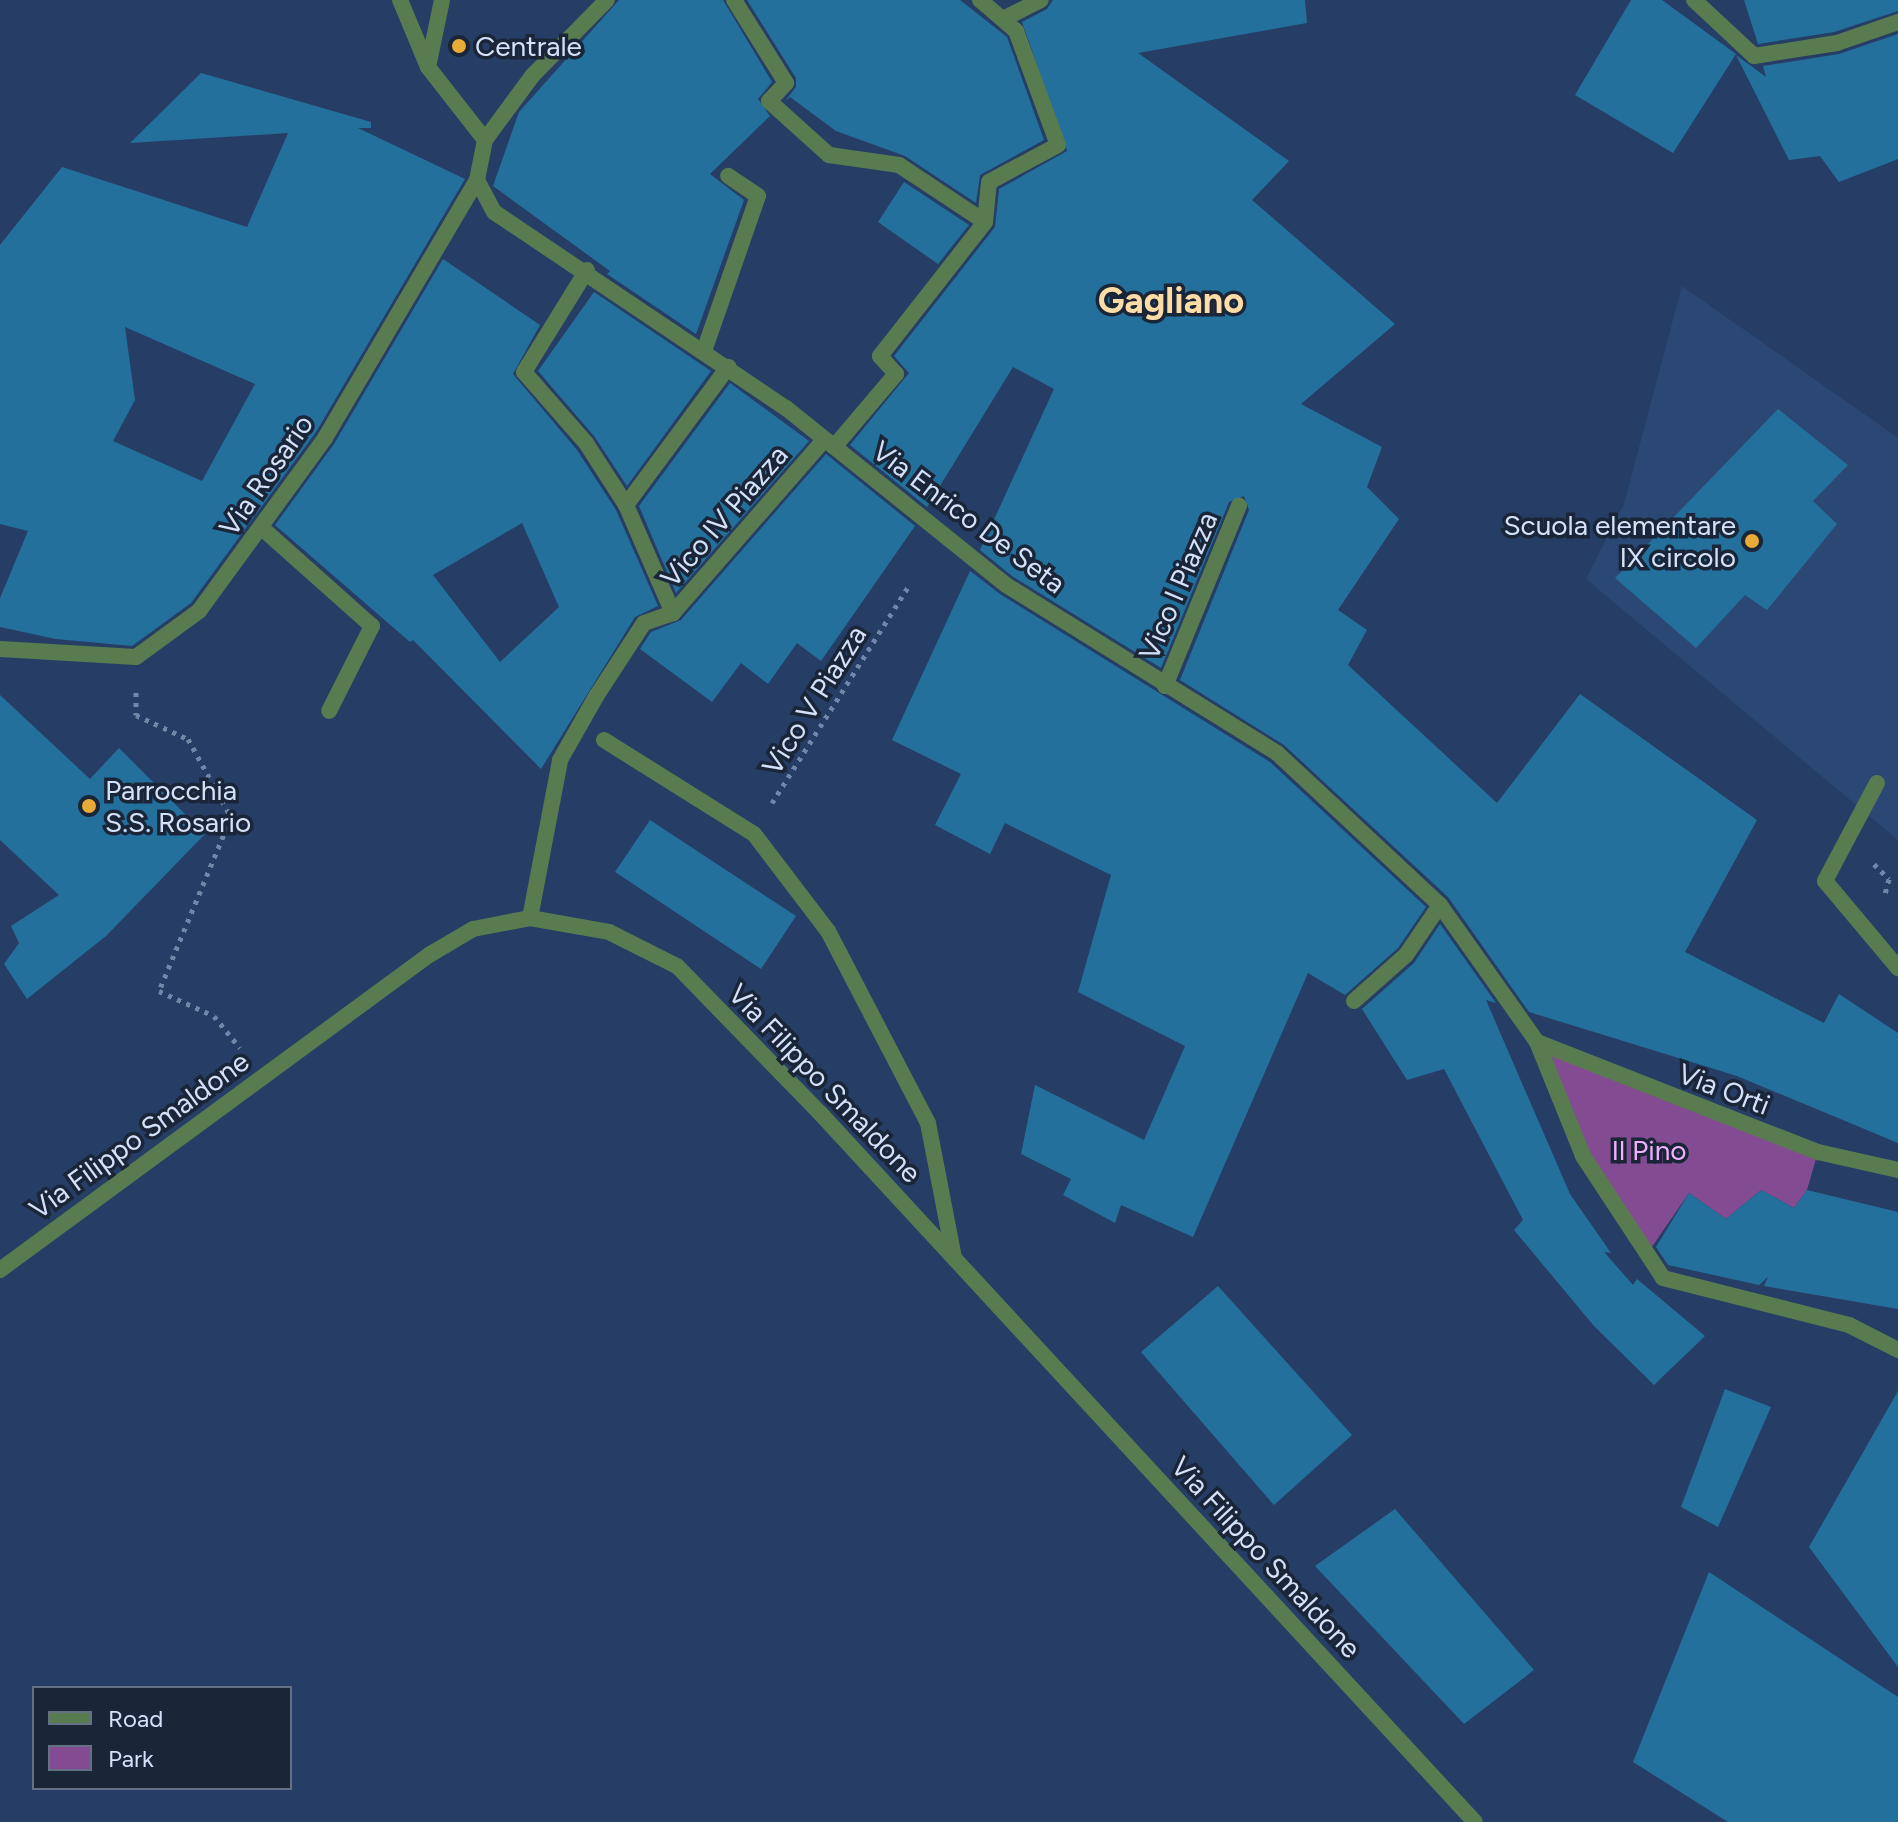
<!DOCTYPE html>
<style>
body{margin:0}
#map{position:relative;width:1898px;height:1822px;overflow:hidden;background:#263e65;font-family:Figtree,sans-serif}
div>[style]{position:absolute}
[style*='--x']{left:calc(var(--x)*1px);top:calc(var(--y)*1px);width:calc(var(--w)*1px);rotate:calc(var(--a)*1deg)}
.built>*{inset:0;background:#2b4874}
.green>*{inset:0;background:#834c92}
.building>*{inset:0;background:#24709d}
.path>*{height:5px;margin-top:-2.5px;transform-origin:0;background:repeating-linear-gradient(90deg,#7286a7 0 4px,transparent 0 10px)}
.service>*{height:16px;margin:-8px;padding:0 8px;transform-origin:8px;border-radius:8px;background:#597b50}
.pedestrian>*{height:16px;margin:-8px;padding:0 8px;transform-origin:8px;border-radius:8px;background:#597b50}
.minor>*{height:16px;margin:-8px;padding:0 8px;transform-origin:8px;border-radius:8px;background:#597b50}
.tertiary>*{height:16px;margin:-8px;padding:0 8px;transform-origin:8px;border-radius:8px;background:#597b50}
.dots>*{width:22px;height:22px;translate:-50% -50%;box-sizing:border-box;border:4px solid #1a2537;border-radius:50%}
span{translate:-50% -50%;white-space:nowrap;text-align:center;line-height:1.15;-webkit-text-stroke:7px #1a2537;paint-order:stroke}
.poi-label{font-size:28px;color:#d3e2fa}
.left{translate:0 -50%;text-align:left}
.right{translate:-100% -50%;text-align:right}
.street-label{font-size:28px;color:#d3e2fa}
.park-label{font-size:28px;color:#eeb2fd}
.district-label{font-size:36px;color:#fedca5;font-weight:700}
.legend{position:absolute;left:32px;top:1686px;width:260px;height:104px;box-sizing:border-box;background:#1a2537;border:2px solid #647185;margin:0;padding:10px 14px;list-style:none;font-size:24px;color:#d3e2fa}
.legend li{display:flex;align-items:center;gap:16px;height:40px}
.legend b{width:40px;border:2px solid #647185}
</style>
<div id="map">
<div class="built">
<div style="clip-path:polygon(1682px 286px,1898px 438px,1898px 840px,1586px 579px,1624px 504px)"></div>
</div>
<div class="green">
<div style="clip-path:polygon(1537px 1042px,1818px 1152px,1807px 1190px,1794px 1208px,1761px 1190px,1726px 1219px,1689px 1193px,1647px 1254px,1583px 1156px)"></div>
</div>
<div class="building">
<div style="clip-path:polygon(619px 0,723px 0,772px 82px,758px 99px,770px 116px,710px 174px,744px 200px,696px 334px,607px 274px,610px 271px,493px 186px,519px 112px)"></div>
<div style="clip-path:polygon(747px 0,960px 0,1007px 37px,1044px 140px,980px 175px,976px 203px,905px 156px,836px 131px,790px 97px,785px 101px,796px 87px,796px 78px)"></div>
<div style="clip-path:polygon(1053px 0,1305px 0,1307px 23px,1138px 53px,1289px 161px,1252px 200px,1395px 324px,1301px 404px,1382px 447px,1367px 487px,1399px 519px,1338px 610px,1367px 630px,1348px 665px,1497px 803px,1580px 694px,1757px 820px,1685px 952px,1824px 1023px,1839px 994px,1898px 1033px,1898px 1143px,1737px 1076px,1529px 1012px,1448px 897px,1284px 745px,1180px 680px,1249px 510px,1244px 496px,1229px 502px,1161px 668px,1012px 576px,980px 550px,1054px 389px,1013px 367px,927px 507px,850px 445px,909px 373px,894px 356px,995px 227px,999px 189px,1067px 151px,1022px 22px,1047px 9px)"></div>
<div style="clip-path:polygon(1631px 0,1662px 0,1736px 54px,1673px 153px,1575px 95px)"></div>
<div style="clip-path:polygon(1744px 0,1898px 0,1898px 11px,1834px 32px,1758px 44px)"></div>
<div style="clip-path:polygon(1898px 34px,1898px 159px,1839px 182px,1820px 156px,1789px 160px,1736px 55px,1766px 77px,1763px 66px,1839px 54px)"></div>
<div style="clip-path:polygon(evenodd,201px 73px,371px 122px,371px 128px,358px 128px,465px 179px,316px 432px,191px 603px,132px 646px,56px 639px,0 627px,0 598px,28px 531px,0 524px,0 245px,62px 167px,247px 227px,288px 133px,130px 143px,201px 73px,125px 327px,255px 384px,202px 481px,113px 441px,135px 400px,125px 327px)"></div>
<div style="clip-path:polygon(904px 182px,969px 225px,938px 264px,878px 222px)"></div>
<div style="clip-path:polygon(evenodd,443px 259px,540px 325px,513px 374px,577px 450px,616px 510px,658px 606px,635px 617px,541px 769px,413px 640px,410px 642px,275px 525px,334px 444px,443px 259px,522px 523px,559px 607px,500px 662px,433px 575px,522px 523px)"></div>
<div style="clip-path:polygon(594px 292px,711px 371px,627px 486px,594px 436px,538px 371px)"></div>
<div style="clip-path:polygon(730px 383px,809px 441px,676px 593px,639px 506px)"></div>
<div style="clip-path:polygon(1778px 409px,1848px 465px,1813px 501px,1837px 524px,1767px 610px,1745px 595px,1696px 648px,1615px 578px)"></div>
<div style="clip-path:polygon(826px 454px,915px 526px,821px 661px,797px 643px,768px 684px,741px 663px,712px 702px,640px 649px,651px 632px,681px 620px)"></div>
<div style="clip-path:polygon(970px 571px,1000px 594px,1270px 762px,1426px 907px,1398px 948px,1345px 995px,1308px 973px,1193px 1237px,1121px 1205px,1115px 1223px,1063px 1195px,1071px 1179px,1021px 1154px,1035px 1085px,1144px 1140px,1185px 1046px,1078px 992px,1111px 875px,1005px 823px,990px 854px,935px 825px,961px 774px,892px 740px)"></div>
<div style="clip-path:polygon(0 695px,90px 779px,119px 748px,205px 834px,106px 936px,27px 999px,4px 964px,19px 943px,11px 926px,59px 895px,0 840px)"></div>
<div style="clip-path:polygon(650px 820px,796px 916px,761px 969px,615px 872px)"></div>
<div style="clip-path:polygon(1440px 924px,1496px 1003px,1486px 1000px,1570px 1194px,1611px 1253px,1604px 1252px,1633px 1285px,1637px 1279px,1705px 1336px,1654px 1385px,1594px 1326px,1514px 1230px,1523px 1220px,1444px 1069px,1407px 1080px,1362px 1009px,1414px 963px)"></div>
<div style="clip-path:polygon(1761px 1190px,1794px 1208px,1807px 1190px,1898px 1212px,1898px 1309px,1764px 1286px,1768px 1277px,1759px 1285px,1668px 1265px,1656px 1247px,1689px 1193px,1726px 1219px)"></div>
<div style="clip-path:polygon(1218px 1286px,1352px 1435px,1274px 1505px,1141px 1352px)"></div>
<div style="clip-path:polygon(1725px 1389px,1771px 1407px,1718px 1527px,1681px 1507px)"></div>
<div style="clip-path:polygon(1898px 1391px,1898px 1667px,1809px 1547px)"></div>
<div style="clip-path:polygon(1395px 1509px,1534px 1670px,1464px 1724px,1315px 1566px)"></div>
<div style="clip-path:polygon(1709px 1572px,1898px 1697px,1898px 1822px,1728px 1822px,1633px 1762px)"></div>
</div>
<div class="path">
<div style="--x:136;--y:692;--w:23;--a:90"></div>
<div style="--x:136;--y:715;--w:57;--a:24.8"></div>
<div style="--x:188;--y:739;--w:89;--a:61.1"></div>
<div style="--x:231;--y:817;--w:188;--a:112.5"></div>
<div style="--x:159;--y:991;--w:60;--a:24.4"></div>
<div style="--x:214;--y:1016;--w:41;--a:50.9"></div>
<div style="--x:772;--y:803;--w:255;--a:-57.8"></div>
<div style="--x:1874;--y:864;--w:21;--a:45"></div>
<div style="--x:1889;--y:879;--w:16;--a:105"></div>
</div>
<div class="service">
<div style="--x:604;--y:740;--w:177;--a:32.1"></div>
<div style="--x:754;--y:834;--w:122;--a:52.7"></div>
<div style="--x:828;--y:931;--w:216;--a:62.5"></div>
<div style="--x:928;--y:1123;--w:137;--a:79.1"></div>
</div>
<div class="pedestrian">
<div style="--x:734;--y:0;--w:98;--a:57.9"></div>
<div style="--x:786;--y:83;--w:25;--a:133"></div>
<div style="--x:769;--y:101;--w:81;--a:42"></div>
<div style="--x:829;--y:155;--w:71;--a:8.1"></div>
<div style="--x:899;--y:165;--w:103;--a:33.5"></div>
<div style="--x:980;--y:0;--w:48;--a:40.7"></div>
<div style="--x:1016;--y:31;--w:121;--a:69.8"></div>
<div style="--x:1058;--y:145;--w:78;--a:151.8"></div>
<div style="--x:989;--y:182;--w:40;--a:95.7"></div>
<div style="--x:1694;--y:0;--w:82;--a:43"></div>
<div style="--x:1754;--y:56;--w:84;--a:-8.9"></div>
<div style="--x:1837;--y:43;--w:65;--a:-19"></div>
<div style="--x:1003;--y:19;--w:42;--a:-26.6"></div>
<div style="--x:834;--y:447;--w:96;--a:-49.7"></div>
<div style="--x:896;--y:374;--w:24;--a:-132"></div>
<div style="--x:880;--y:356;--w:170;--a:-51.9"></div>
</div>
<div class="minor">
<div style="--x:400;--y:0;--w:73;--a:67.3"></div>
<div style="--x:428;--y:67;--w:93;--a:52"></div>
<div style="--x:485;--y:140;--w:41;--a:101.3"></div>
<div style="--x:477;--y:180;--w:36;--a:62"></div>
<div style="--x:494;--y:212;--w:352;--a:33.9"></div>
<div style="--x:786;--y:408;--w:282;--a:38.8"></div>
<div style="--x:1006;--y:585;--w:319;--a:31.8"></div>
<div style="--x:1277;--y:753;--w:223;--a:43"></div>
<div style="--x:1440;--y:905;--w:168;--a:54.7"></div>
<div style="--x:1537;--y:1042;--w:123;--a:68"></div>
<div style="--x:1583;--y:1156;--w:146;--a:56.7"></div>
<div style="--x:1663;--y:1278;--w:192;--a:14.2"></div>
<div style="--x:1849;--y:1325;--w:55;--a:27"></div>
<div style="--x:428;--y:67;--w:68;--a:-78.2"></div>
<div style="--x:485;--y:140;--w:81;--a:-53.6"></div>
<div style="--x:533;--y:75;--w:105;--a:-45.4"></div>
<div style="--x:587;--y:270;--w:120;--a:121.7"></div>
<div style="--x:524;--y:372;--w:94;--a:48.9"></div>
<div style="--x:586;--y:443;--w:74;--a:57.2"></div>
<div style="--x:626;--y:505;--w:118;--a:66.5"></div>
<div style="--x:704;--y:351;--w:164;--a:-70.8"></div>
<div style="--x:758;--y:196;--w:36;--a:-146"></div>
<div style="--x:626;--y:505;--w:172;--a:-53.5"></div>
<div style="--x:263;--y:529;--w:146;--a:41.7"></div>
<div style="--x:372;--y:626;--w:95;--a:116.8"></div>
<div style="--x:0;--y:649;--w:136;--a:3.4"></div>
<div style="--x:136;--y:657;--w:78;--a:-36.1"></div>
<div style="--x:199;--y:611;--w:214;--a:-53.9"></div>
<div style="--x:325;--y:438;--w:299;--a:-59.5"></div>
<div style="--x:1165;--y:686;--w:195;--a:-67.7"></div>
<div style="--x:1877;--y:783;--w:111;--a:118"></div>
<div style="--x:1825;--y:881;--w:114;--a:50"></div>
<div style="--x:530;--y:918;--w:161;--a:-79.2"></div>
<div style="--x:560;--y:760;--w:75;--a:-60.4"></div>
<div style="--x:597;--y:695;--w:86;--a:-56.9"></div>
<div style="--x:644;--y:623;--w:31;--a:-19"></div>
<div style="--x:673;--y:613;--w:230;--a:-48.9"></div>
<div style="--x:1354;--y:1001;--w:69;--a:-41.5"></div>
<div style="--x:1406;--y:955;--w:60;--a:-55.8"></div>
<div style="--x:1537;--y:1042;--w:302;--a:21.4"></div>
<div style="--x:1818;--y:1152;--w:82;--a:12.7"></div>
</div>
<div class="tertiary">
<div style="--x:0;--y:1270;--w:532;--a:-36.29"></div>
<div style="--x:429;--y:955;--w:51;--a:-30.6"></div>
<div style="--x:473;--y:929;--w:58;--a:-10.9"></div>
<div style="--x:530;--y:918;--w:80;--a:10"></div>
<div style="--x:609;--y:932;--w:76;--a:26.6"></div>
<div style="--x:677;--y:966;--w:205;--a:45.8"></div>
<div style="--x:820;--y:1113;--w:965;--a:47.27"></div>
</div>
<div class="dots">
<div style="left:459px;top:46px;background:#e8ab37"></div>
<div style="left:1752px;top:541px;background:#e8ab37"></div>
<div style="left:89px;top:806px;background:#e8ab37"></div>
</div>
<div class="poi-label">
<span class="left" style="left:475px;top:46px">Centrale</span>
<span class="right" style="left:1736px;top:541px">Scuola elementare<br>IX circolo</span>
<span class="left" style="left:105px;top:806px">Parrocchia<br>S.S. Rosario</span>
</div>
<div class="street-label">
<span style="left:266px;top:475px;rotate:-55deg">Via Rosario</span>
<span style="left:724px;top:516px;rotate:-49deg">Vico IV Piazza</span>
<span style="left:969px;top:517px;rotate:37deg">Via Enrico De Seta</span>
<span style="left:1178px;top:586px;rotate:-67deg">Vico I Piazza</span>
<span style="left:814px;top:700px;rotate:-58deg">Vico V Piazza</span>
<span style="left:825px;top:1083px;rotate:46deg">Via Filippo Smaldone</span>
<span style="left:1724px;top:1089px;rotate:21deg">Via Orti</span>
<span style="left:139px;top:1135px;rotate:-36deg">Via Filippo Smaldone</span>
<span style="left:1266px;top:1557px;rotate:47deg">Via Filippo Smaldone</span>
</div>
<div class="park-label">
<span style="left:1649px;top:1150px">Il Pino</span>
</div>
<div class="district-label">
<span style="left:1171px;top:301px">Gagliano</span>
</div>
<ul class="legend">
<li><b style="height:10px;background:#597b50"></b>Road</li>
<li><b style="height:22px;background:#834c92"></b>Park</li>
</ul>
</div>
